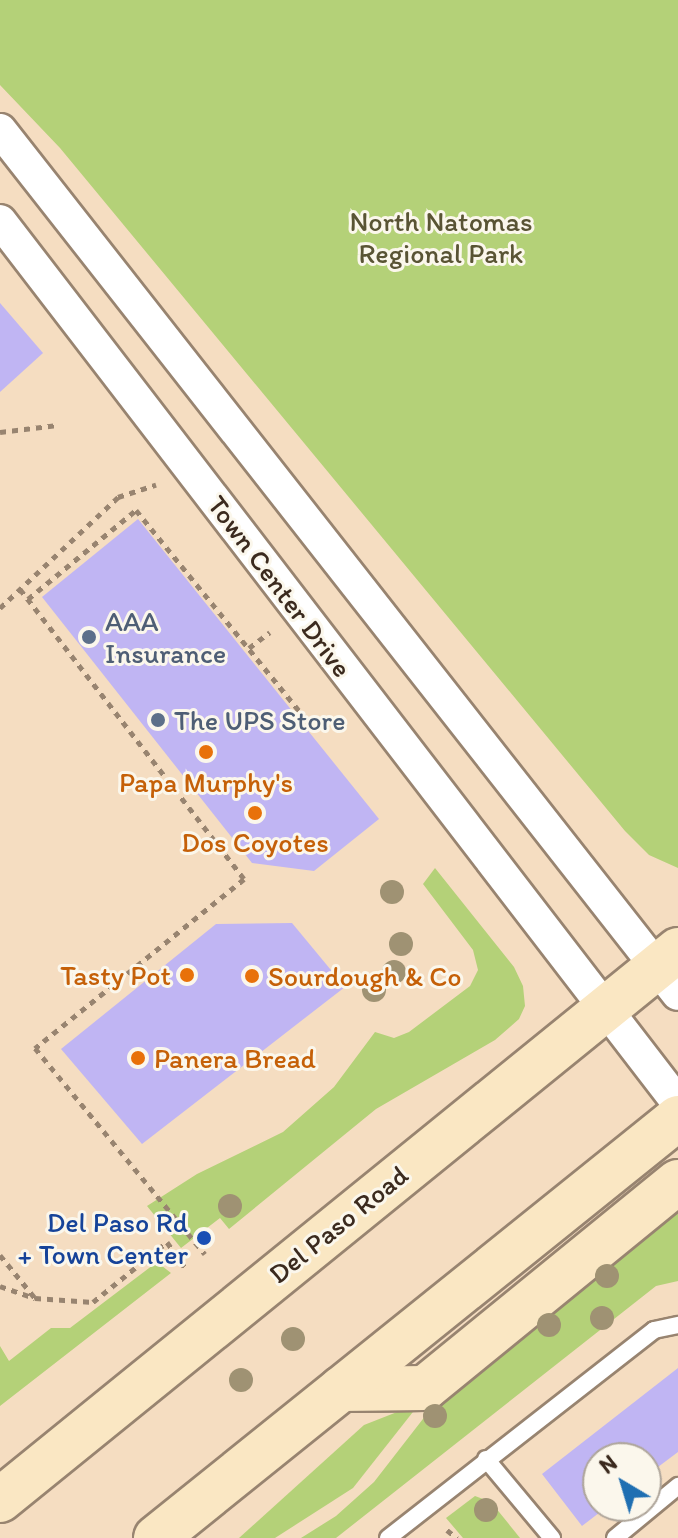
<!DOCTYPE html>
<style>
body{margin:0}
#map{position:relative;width:678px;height:1538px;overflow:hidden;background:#f5ddc1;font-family:Itim,sans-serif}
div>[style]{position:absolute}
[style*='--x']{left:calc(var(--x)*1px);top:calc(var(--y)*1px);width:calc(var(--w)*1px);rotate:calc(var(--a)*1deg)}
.green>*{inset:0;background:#b4d178}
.building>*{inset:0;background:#c0b5f3}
.path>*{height:5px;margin-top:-2.5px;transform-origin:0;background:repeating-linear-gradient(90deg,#988470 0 6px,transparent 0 12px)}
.roads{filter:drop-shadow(2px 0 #988470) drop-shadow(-2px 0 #988470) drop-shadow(0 2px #988470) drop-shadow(0 -2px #988470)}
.service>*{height:16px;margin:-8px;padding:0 8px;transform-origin:8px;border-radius:8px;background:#fff}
.minor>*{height:32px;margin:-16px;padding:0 16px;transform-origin:16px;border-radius:16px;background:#fff}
.secondary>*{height:44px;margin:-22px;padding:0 22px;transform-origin:22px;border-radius:22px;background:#fae7c3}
.trees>*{width:24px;height:24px;margin:-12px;border-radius:50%;background:#9f9273}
.dots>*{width:22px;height:22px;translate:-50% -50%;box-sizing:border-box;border:4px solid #fbf7ec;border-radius:50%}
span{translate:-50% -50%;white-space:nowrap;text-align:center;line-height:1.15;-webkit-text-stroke:6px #fbf7ec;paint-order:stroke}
.park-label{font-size:28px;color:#595434}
.street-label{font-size:28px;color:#3b2a1e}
.service-label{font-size:28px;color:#4e5e75}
.left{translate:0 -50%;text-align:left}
.food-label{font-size:28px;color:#c56008}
.right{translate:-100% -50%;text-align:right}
.transit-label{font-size:28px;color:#164399}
.north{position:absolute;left:582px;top:1442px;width:80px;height:80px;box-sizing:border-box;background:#fbf7ec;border:2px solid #aea59a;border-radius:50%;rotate:322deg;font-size:22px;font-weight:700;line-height:32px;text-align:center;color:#3b2a1e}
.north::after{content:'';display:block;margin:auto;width:28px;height:36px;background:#1f6fb2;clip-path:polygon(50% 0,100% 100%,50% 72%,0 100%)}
</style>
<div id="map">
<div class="green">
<div style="clip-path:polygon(0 0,678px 0,678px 868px,649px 855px,625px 831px,60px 148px,0 85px)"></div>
<div style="clip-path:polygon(435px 868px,514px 967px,523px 986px,525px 1006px,519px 1019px,495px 1040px,376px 1109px,229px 1229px,220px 1218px,181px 1248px,147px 1206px,197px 1174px,283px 1132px,334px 1087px,375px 1032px,394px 1038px,409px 1032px,470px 986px,478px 970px,473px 950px,423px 884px)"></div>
<div style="clip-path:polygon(678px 1212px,678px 1281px,656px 1286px,336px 1538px,301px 1538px,336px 1516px,374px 1482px,433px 1406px)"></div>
<div style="clip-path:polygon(157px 1262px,171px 1273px,0 1406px,0 1346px,9px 1361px,51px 1328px,70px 1328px)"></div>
<div style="clip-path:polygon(420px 1403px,353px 1488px,275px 1538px,239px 1538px,364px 1425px)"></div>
<div style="clip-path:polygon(475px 1496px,491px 1502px,520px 1538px,463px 1538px,446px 1518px)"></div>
</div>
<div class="building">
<div style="clip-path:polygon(0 303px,43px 353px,0 392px)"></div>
<div style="clip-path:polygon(138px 519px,379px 819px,314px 871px,252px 863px,42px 597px)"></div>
<div style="clip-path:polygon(292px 923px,345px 987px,142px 1144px,61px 1049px,216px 924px)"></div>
<div style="clip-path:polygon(678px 1368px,678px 1452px,646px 1476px,646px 1458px,598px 1458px,598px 1506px,608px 1506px,582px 1526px,542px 1474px)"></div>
</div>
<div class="path">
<div style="--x:0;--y:432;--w:58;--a:-6.9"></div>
<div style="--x:20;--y:589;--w:366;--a:52.3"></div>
<div style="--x:244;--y:879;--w:269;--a:141"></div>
<div style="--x:35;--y:1048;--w:267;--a:50.5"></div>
<div style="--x:28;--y:599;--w:140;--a:-39.5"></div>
<div style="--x:136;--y:510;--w:281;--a:50.9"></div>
<div style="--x:0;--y:608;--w:162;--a:-43.2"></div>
<div style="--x:118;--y:497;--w:40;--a:-18"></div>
<div style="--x:249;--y:648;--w:26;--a:-37"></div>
<div style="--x:0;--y:1255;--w:55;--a:50.9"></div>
<div style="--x:0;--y:1286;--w:37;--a:19"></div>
<div style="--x:35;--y:1298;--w:58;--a:3.9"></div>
<div style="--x:93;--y:1302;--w:95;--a:-39"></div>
<div style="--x:167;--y:1242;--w:33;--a:55"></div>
<div style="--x:447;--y:1530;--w:13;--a:39"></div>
</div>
<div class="roads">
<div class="service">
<div style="--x:486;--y:1459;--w:103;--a:50.1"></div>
<div style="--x:388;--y:1538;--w:338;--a:-38"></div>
<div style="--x:654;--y:1330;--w:25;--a:-12"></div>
<div style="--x:615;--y:1538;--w:82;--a:-39.5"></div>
</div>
<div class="minor">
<div style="--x:0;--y:130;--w:1098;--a:51.88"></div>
<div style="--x:0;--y:221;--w:1112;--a:52.45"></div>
</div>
<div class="secondary">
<div style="--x:341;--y:1389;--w:84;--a:-0.7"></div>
<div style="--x:425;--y:1388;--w:326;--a:-39.2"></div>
<div style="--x:0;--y:1500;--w:873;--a:-39.05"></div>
<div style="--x:156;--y:1538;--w:670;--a:-38.82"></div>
</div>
</div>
<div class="trees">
<div style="left:392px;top:892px"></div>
<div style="left:401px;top:944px"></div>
<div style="left:394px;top:972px"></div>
<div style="left:374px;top:990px"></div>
<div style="left:230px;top:1206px"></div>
<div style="left:607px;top:1276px"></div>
<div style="left:602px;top:1318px"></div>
<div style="left:549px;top:1325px"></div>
<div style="left:293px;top:1339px"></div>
<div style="left:241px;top:1380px"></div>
<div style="left:435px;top:1416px"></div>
<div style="left:486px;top:1510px"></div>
</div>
<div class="dots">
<div style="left:89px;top:637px;background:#5c6f8a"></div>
<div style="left:158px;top:720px;background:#5c6f8a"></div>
<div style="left:206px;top:752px;background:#e8710a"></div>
<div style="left:255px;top:813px;background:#e8710a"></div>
<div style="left:187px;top:975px;background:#e8710a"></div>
<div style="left:252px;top:976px;background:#e8710a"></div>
<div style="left:138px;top:1058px;background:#e8710a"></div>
<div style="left:204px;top:1238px;background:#1a4fb4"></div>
</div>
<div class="park-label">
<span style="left:441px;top:237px">North Natomas<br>Regional Park</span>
</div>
<div class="street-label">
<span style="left:280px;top:586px;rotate:53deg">Town Center Drive</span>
<span style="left:338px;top:1224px;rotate:-39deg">Del Paso Road</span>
</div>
<div class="service-label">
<span class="left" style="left:105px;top:637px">AAA<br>Insurance</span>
<span class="left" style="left:174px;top:720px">The UPS Store</span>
</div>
<div class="food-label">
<span style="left:206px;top:782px">Papa Murphy's</span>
<span style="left:255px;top:842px">Dos Coyotes</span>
<span class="right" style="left:171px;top:975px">Tasty Pot</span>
<span class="left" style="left:268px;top:976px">Sourdough &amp; Co</span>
<span class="left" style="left:154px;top:1058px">Panera Bread</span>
</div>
<div class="transit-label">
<span class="right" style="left:188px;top:1238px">Del Paso Rd<br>+ Town Center</span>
</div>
<div class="north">N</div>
</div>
